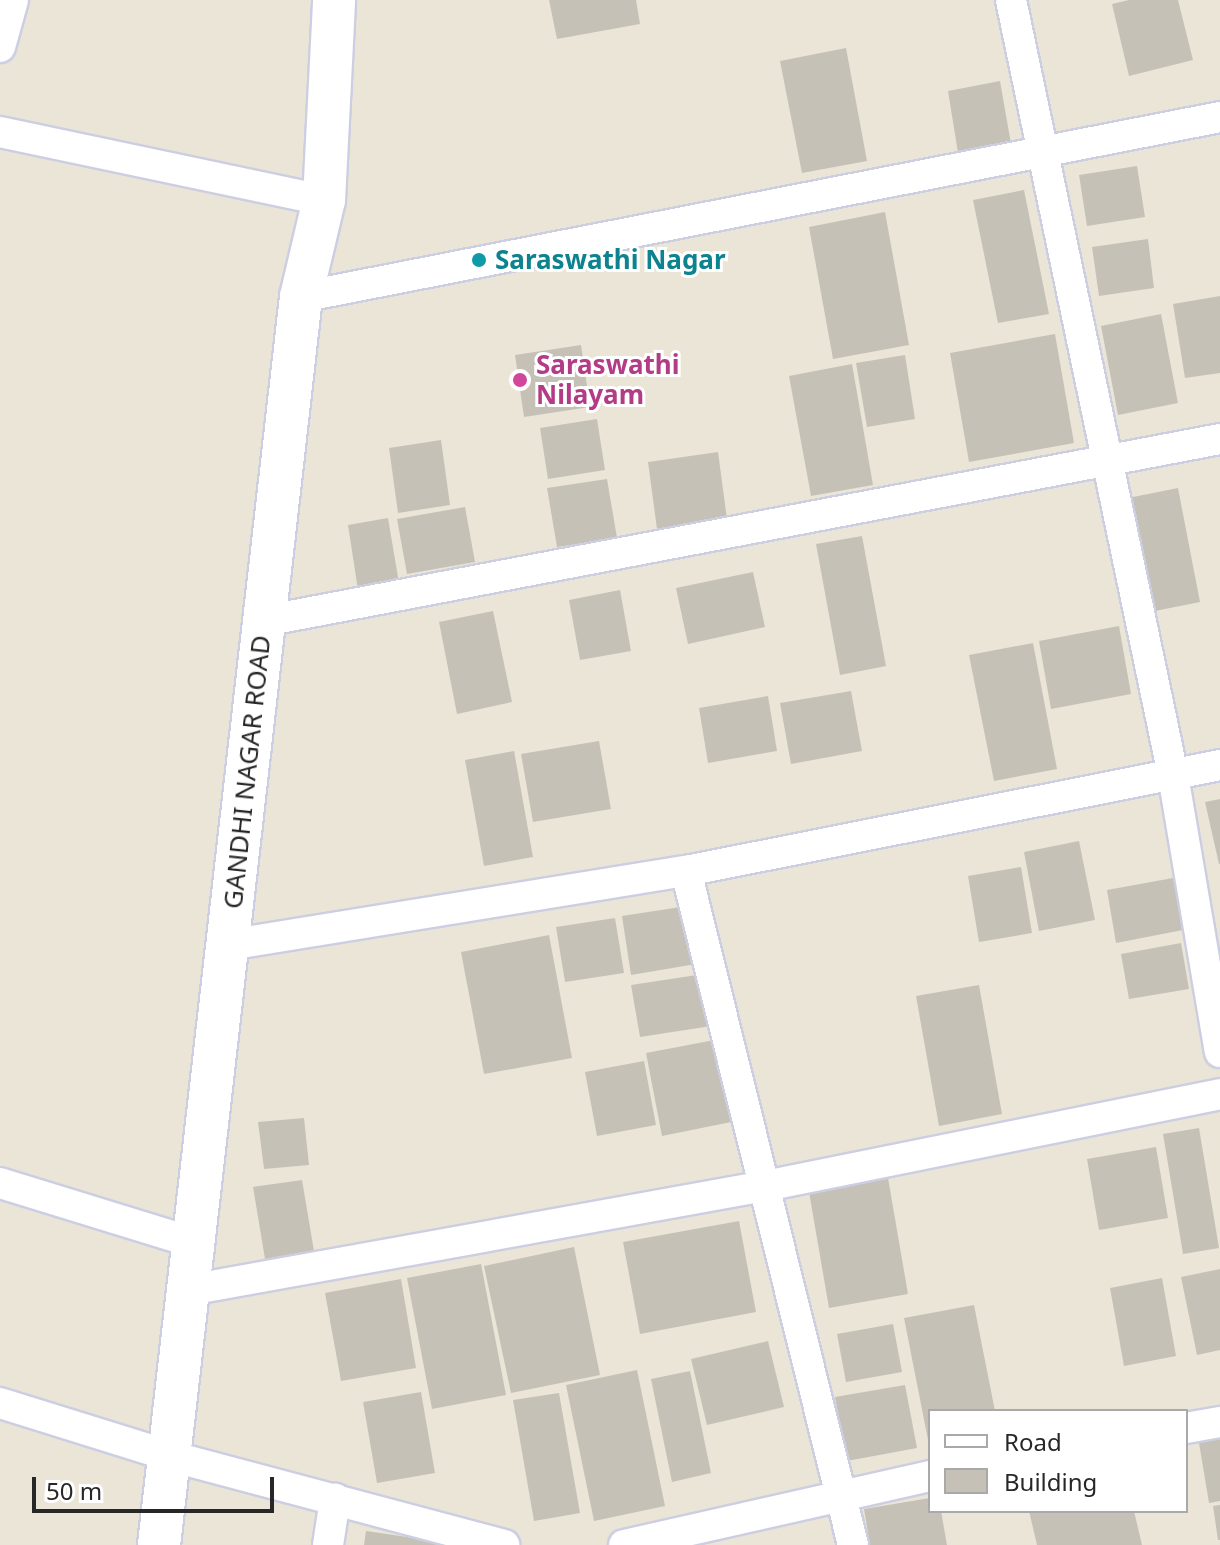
<!DOCTYPE html>
<style>
body{margin:0}
#map{position:relative;width:1220px;height:1545px;overflow:hidden;background:#ebe5d7;font-family:"Noto Sans",sans-serif}
div>[style]{position:absolute}
[style*='--x']{left:calc(var(--x)*1px);top:calc(var(--y)*1px);width:calc(var(--w)*1px);rotate:calc(var(--a)*1deg)}
.building>*{inset:0;background:#c6c1b7}
.roads{filter:drop-shadow(2px 0 #cccee2) drop-shadow(-2px 0 #cccee2) drop-shadow(0 2px #cccee2) drop-shadow(0 -2px #cccee2)}
.street>*{height:30px;margin:-15px;padding:0 15px;transform-origin:15px;border-radius:15px;background:#fff}
.secondary>*{height:42px;margin:-21px;padding:0 21px;transform-origin:21px;border-radius:21px;background:#fff}
.dots>*{width:22px;height:22px;translate:-50% -50%;box-sizing:border-box;border:4px solid #fff;border-radius:50%}
span{translate:-50% -50%;white-space:nowrap;text-align:center;line-height:1.15;-webkit-text-stroke:6px #fff;paint-order:stroke}
.culture-label{font-size:26px;color:#0d838f;font-weight:700}
.left{translate:0 -50%;text-align:left}
.hotel-label{font-size:26px;color:#b23c85;font-weight:700}
.street-label{font-size:26px;color:#272727}
.legend{position:absolute;left:928px;top:1409px;width:260px;height:104px;box-sizing:border-box;background:#fff;border:2px solid #a9a9a9;margin:0;padding:10px 14px;list-style:none;font-size:24px;color:#272727}
.legend li{display:flex;align-items:center;gap:16px;height:40px}
.legend b{width:40px;border:2px solid #a9a9a9}
.scale{position:absolute;left:32px;top:1477px;width:242px;height:36px;box-sizing:border-box;border:4px solid #272727;border-top:0;padding-left:10px;font-size:24px;line-height:28px;white-space:nowrap;color:#272727;-webkit-text-stroke:6px #fff;paint-order:stroke}
</style>
<div id="map">
<div class="building">
<div style="clip-path:polygon(549px 0,636px 0,640px 24px,557px 39px)"></div>
<div style="clip-path:polygon(1129px 0,1178px 0,1193px 60px,1129px 76px,1112px 4px)"></div>
<div style="clip-path:polygon(846px 48px,867px 161px,802px 173px,780px 61px)"></div>
<div style="clip-path:polygon(1000px 81px,1011px 144px,958px 153px,948px 91px)"></div>
<div style="clip-path:polygon(1137px 166px,1145px 217px,1087px 226px,1079px 175px)"></div>
<div style="clip-path:polygon(1024px 190px,1049px 314px,998px 323px,973px 200px)"></div>
<div style="clip-path:polygon(885px 212px,909px 345px,833px 359px,809px 227px)"></div>
<div style="clip-path:polygon(1148px 239px,1154px 288px,1099px 296px,1092px 247px)"></div>
<div style="clip-path:polygon(1220px 296px,1220px 373px,1185px 378px,1173px 304px)"></div>
<div style="clip-path:polygon(1161px 314px,1178px 403px,1118px 415px,1101px 326px)"></div>
<div style="clip-path:polygon(1055px 334px,1074px 443px,969px 462px,950px 353px)"></div>
<div style="clip-path:polygon(581px 345px,590px 407px,524px 417px,515px 355px)"></div>
<div style="clip-path:polygon(905px 355px,915px 419px,867px 427px,856px 363px)"></div>
<div style="clip-path:polygon(852px 364px,873px 485px,811px 496px,789px 376px)"></div>
<div style="clip-path:polygon(597px 419px,605px 470px,548px 479px,540px 428px)"></div>
<div style="clip-path:polygon(441px 440px,450px 505px,398px 513px,389px 448px)"></div>
<div style="clip-path:polygon(718px 452px,727px 519px,657px 529px,648px 462px)"></div>
<div style="clip-path:polygon(607px 479px,617px 538px,557px 547px,547px 488px)"></div>
<div style="clip-path:polygon(1178px 488px,1200px 602px,1150px 612px,1128px 498px)"></div>
<div style="clip-path:polygon(465px 507px,475px 562px,407px 574px,397px 519px)"></div>
<div style="clip-path:polygon(388px 518px,399px 583px,358px 590px,348px 525px)"></div>
<div style="clip-path:polygon(862px 536px,886px 666px,840px 675px,816px 544px)"></div>
<div style="clip-path:polygon(753px 572px,765px 627px,688px 644px,676px 588px)"></div>
<div style="clip-path:polygon(620px 590px,631px 651px,580px 660px,569px 600px)"></div>
<div style="clip-path:polygon(493px 611px,512px 702px,457px 714px,439px 622px)"></div>
<div style="clip-path:polygon(1119px 626px,1131px 694px,1051px 709px,1039px 641px)"></div>
<div style="clip-path:polygon(1033px 643px,1057px 769px,994px 781px,969px 655px)"></div>
<div style="clip-path:polygon(851px 691px,862px 751px,791px 764px,780px 703px)"></div>
<div style="clip-path:polygon(768px 696px,777px 751px,708px 763px,699px 708px)"></div>
<div style="clip-path:polygon(599px 741px,611px 809px,533px 822px,521px 754px)"></div>
<div style="clip-path:polygon(514px 751px,533px 857px,484px 866px,465px 760px)"></div>
<div style="clip-path:polygon(1220px 799px,1220px 864px,1219px 864px,1205px 802px)"></div>
<div style="clip-path:polygon(1079px 841px,1095px 920px,1039px 931px,1024px 852px)"></div>
<div style="clip-path:polygon(1021px 867px,1032px 933px,979px 942px,968px 876px)"></div>
<div style="clip-path:polygon(1173px 878px,1183px 930px,1116px 943px,1107px 890px)"></div>
<div style="clip-path:polygon(687px 906px,696px 964px,631px 975px,622px 916px)"></div>
<div style="clip-path:polygon(615px 918px,624px 973px,565px 982px,556px 927px)"></div>
<div style="clip-path:polygon(549px 935px,572px 1058px,484px 1074px,461px 952px)"></div>
<div style="clip-path:polygon(1181px 943px,1189px 989px,1129px 999px,1121px 954px)"></div>
<div style="clip-path:polygon(710px 973px,718px 1025px,640px 1037px,631px 985px)"></div>
<div style="clip-path:polygon(979px 985px,1002px 1114px,939px 1126px,916px 996px)"></div>
<div style="clip-path:polygon(725px 1038px,741px 1120px,662px 1136px,646px 1053px)"></div>
<div style="clip-path:polygon(644px 1061px,656px 1125px,597px 1136px,585px 1072px)"></div>
<div style="clip-path:polygon(304px 1118px,309px 1165px,264px 1169px,258px 1122px)"></div>
<div style="clip-path:polygon(1199px 1128px,1219px 1248px,1183px 1254px,1163px 1134px)"></div>
<div style="clip-path:polygon(1156px 1147px,1168px 1218px,1099px 1230px,1087px 1159px)"></div>
<div style="clip-path:polygon(888px 1178px,908px 1294px,829px 1308px,809px 1192px)"></div>
<div style="clip-path:polygon(302px 1180px,314px 1251px,265px 1259px,253px 1187px)"></div>
<div style="clip-path:polygon(739px 1221px,756px 1312px,640px 1334px,623px 1242px)"></div>
<div style="clip-path:polygon(574px 1247px,600px 1375px,511px 1393px,484px 1266px)"></div>
<div style="clip-path:polygon(481px 1264px,506px 1395px,432px 1409px,407px 1278px)"></div>
<div style="clip-path:polygon(1220px 1269px,1220px 1350px,1197px 1355px,1181px 1277px)"></div>
<div style="clip-path:polygon(1162px 1278px,1176px 1356px,1124px 1366px,1110px 1288px)"></div>
<div style="clip-path:polygon(401px 1279px,416px 1368px,341px 1381px,325px 1293px)"></div>
<div style="clip-path:polygon(974px 1305px,995px 1411px,930px 1411px,929px 1445px,904px 1318px)"></div>
<div style="clip-path:polygon(893px 1324px,902px 1372px,846px 1382px,837px 1334px)"></div>
<div style="clip-path:polygon(768px 1341px,784px 1407px,707px 1425px,691px 1359px)"></div>
<div style="clip-path:polygon(637px 1370px,665px 1506px,594px 1521px,566px 1385px)"></div>
<div style="clip-path:polygon(690px 1371px,711px 1473px,672px 1482px,651px 1379px)"></div>
<div style="clip-path:polygon(905px 1385px,917px 1448px,847px 1461px,835px 1397px)"></div>
<div style="clip-path:polygon(421px 1392px,435px 1473px,377px 1483px,363px 1402px)"></div>
<div style="clip-path:polygon(559px 1393px,580px 1513px,534px 1521px,513px 1400px)"></div>
<div style="clip-path:polygon(1220px 1434px,1220px 1501px,1209px 1503px,1198px 1437px)"></div>
<div style="clip-path:polygon(930px 1498px,930px 1511px,941px 1511px,947px 1545px,870px 1545px,864px 1509px)"></div>
<div style="clip-path:polygon(1220px 1505px,1220px 1540px,1218px 1540px,1213px 1506px)"></div>
<div style="clip-path:polygon(1029px 1511px,1134px 1511px,1142px 1545px,1037px 1545px)"></div>
<div style="clip-path:polygon(366px 1531px,442px 1542px,441px 1545px,364px 1545px)"></div>
</div>
<div class="roads">
<div class="street">
<div style="--x:1011;--y:0;--w:792;--a:78.19"></div>
<div style="--x:1173;--y:775;--w:281;--a:80.4"></div>
<div style="--x:0;--y:47;--w:49;--a:-74.5"></div>
<div style="--x:0;--y:132;--w:331;--a:11.9"></div>
<div style="--x:301;--y:297;--w:936;--a:-11.08"></div>
<div style="--x:264;--y:621;--w:973;--a:-10.78"></div>
<div style="--x:686;--y:871;--w:694;--a:76.08"></div>
<div style="--x:228;--y:945;--w:464;--a:-9.2"></div>
<div style="--x:686;--y:871;--w:544;--a:-11.23"></div>
<div style="--x:0;--y:1183;--w:204;--a:17.1"></div>
<div style="--x:189;--y:1290;--w:585;--a:-10.23"></div>
<div style="--x:765;--y:1186;--w:464;--a:-11.4"></div>
<div style="--x:0;--y:1403;--w:178;--a:17.3"></div>
<div style="--x:170;--y:1456;--w:346;--a:14.9"></div>
<div style="--x:1186;--y:1428;--w:35;--a:-10"></div>
<div style="--x:328;--y:1545;--w:47;--a:-81.3"></div>
<div style="--x:624;--y:1545;--w:314;--a:-12.7"></div>
</div>
<div class="secondary">
<div style="--x:159;--y:1545;--w:1256;--a:-83.51"></div>
<div style="--x:301;--y:297;--w:100;--a:-76.7"></div>
<div style="--x:324;--y:200;--w:200;--a:-87.1"></div>
</div>
</div>
<div class="dots">
<div style="left:479px;top:260px;background:#0f9aa8"></div>
<div style="left:520px;top:380px;background:#d1479c"></div>
</div>
<div class="culture-label">
<span class="left" style="left:495px;top:260px">Saraswathi Nagar</span>
</div>
<div class="hotel-label">
<span class="left" style="left:536px;top:380px">Saraswathi<br>Nilayam</span>
</div>
<div class="street-label">
<span style="left:247px;top:772px;rotate:-84deg">GANDHI NAGAR ROAD</span>
</div>
<ul class="legend">
<li><b style="height:10px;background:#fff"></b>Road</li>
<li><b style="height:22px;background:#c6c1b7"></b>Building</li>
</ul>
<div class="scale">50 m</div>
</div>
